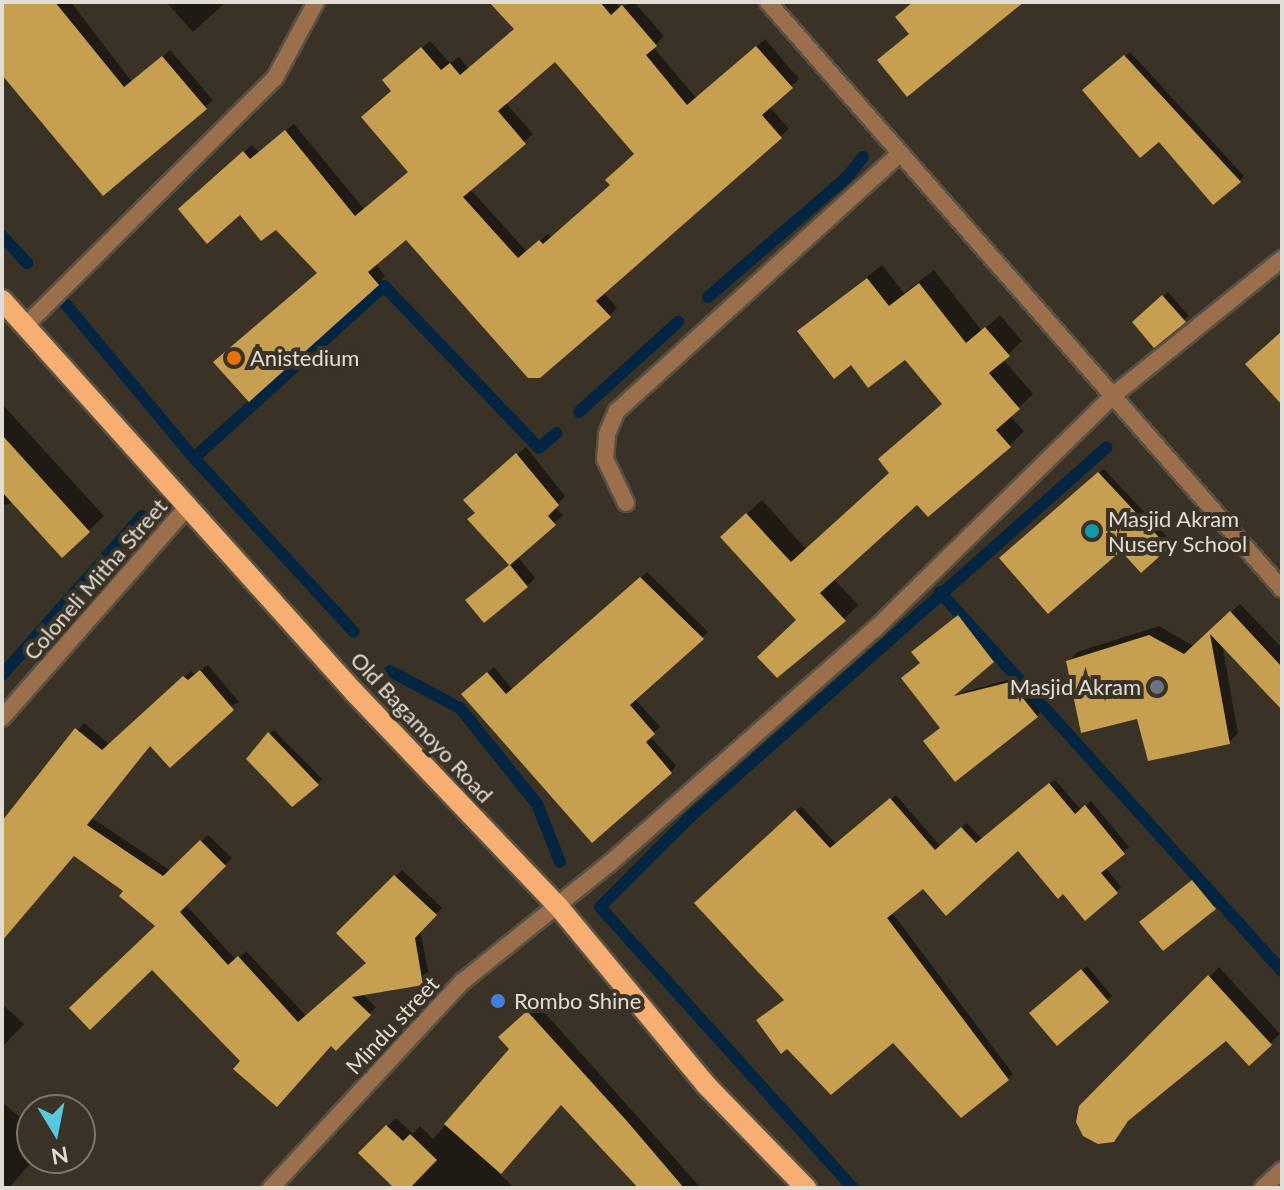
<!DOCTYPE html>
<style>
body{margin:0}
#map{position:relative;width:1284px;height:1190px;overflow:hidden;background:#3a3225;font-family:Lato,sans-serif}
div>[style]{position:absolute}
[style*='--x']{left:calc(var(--x)*1px);top:calc(var(--y)*1px);width:calc(var(--w)*1px);rotate:calc(var(--a)*1deg)}
.shadow>*{inset:0;background:#0007}
.stream>*{height:12px;margin:-6px;padding:0 6px;transform-origin:6px;border-radius:6px;background:#032541}
.building>*{inset:0;background:#c79f50}
.roads{filter:drop-shadow(2px 0 #585144) drop-shadow(-2px 0 #585144) drop-shadow(0 2px #585144) drop-shadow(0 -2px #585144)}
.street>*{height:16px;margin:-8px;padding:0 8px;transform-origin:8px;border-radius:8px;background:#9b6f4b}
.primary>*{height:20px;margin:-10px;padding:0 10px;transform-origin:10px;border-radius:10px;background:#f6ae71}
.dots>*{width:22px;height:22px;translate:-50% -50%;box-sizing:border-box;border:4px solid #3a3225;border-radius:50%}
span{translate:-50% -50%;white-space:nowrap;text-align:center;line-height:1.15;-webkit-text-stroke:8px #3a3225;paint-order:stroke}
.poi-label{font-size:22px;color:#e1ddd4}
.left{translate:0 -50%;text-align:left}
.right{translate:-100% -50%;text-align:right}
.street-label{font-size:22px;color:#e1ddd4}
.frame{position:absolute;inset:0;border:4px solid #e1ddd4;pointer-events:none}
.north{position:absolute;left:16px;top:1094px;width:80px;height:80px;box-sizing:border-box;background:#3a3225;border:2px solid #7d766b;border-radius:50%;rotate:170deg;font-size:22px;font-weight:700;line-height:32px;text-align:center;color:#e1ddd4}
.north::after{content:'';display:block;margin:auto;width:28px;height:36px;background:#56c9e0;clip-path:polygon(50% 0,100% 100%,50% 72%,0 100%)}
</style>
<div id="map">
<div class="shadow">
<div style="clip-path:polygon(2px 2px,71px 2px,132px 82px,170px 50px,213px 100px,103px 193px,2px 73px)"></div>
<div style="clip-path:polygon(166px 2px,226px 2px,193px 32px)"></div>
<div style="clip-path:polygon(evenodd,492px 2px,615px 2px,620px 8px,634px 2px,664px 36px,653px 47px,697px 99px,765px 39px,799px 79px,769px 106px,789px 129px,603px 292px,617px 308px,609px 315px,406px 237px,375px 263px,385px 276px,377px 284px,319px 272px,276px 227px,240px 212px,188px 201px,252px 145px,259px 152px,294px 124px,364px 209px,410px 171px,393px 73px,430px 41px,450px 63px,459px 57px,469px 69px,516px 29px,492px 2px,555px 60px,636px 154px,612px 185px,552px 238px,548px 234px,527px 252px,470px 189px,533px 134px,505px 102px,555px 60px)"></div>
<div style="clip-path:polygon(1130px 52px,1244px 176px,1239px 181px,1159px 139px,1089px 86px)"></div>
<div style="clip-path:polygon(882px 265px,904px 293px,934px 270px,982px 331px,1000px 315px,1022px 341px,1003px 359px,1033px 394px,1010px 416px,1024px 431px,1010px 445px,928px 515px,917px 502px,833px 578px,858px 605px,844px 619px,798px 620px,737px 523px,762px 500px,806px 549px,891px 472px,944px 403px,905px 357px,852px 362px,800px 331px)"></div>
<div style="clip-path:polygon(1168px 292px,1189px 316px,1184px 320px,1134px 322px)"></div>
<div style="clip-path:polygon(2px 404px,104px 516px,62px 555px,14px 502px,2px 506px)"></div>
<div style="clip-path:polygon(526px 447px,565px 496px,555px 507px,563px 515px,517px 556px,535px 578px,527px 586px,468px 600px,511px 564px,477px 512px,474px 492px)"></div>
<div style="clip-path:polygon(1104px 469px,1172px 542px,1141px 570px,1121px 548px,1006px 554px)"></div>
<div style="clip-path:polygon(647px 572px,708px 632px,635px 699px,660px 727px,650px 736px,676px 766px,671px 772px,469px 688px,494px 667px,513px 690px)"></div>
<div style="clip-path:polygon(1240px 604px,1282px 648px,1282px 698px,1222px 644px,1238px 733px,1229px 742px,1138px 716px,1068px 662px,1077px 652px,1159px 626px,1195px 647px)"></div>
<div style="clip-path:polygon(963px 612px,997px 656px,953px 695px,1015px 678px,1041px 711px,1037px 716px,942px 727px,918px 647px)"></div>
<div style="clip-path:polygon(208px 665px,239px 702px,151px 744px,92px 818px,171px 871px,208px 835px,232px 858px,185px 904px,236px 960px,246px 951px,306px 1016px,368px 962px,339px 933px,402px 870px,442px 908px,420px 929px,429px 976px,422px 983px,362px 993px,376px 1007px,336px 1049px,331px 1044px,243px 1061px,158px 926px,126px 891px,74px 854px,2px 919px,2px 820px,84px 723px,110px 745px,191px 671px,195px 675px)"></div>
<div style="clip-path:polygon(274px 730px,322px 779px,292px 805px,270px 734px)"></div>
<div style="clip-path:polygon(1055px 780px,1081px 810px,1091px 801px,1129px 847px,1105px 867px,1121px 887px,1116px 892px,1063px 891px,1018px 848px,923px 886px,891px 911px,1013px 1074px,961px 1115px,894px 1040px,786px 999px,696px 903px,801px 806px,837px 845px,896px 795px,941px 847px,967px 823px,982px 839px)"></div>
<div style="clip-path:polygon(1198px 877px,1219px 903px,1214px 907px,1146px 917px)"></div>
<div style="clip-path:polygon(1087px 966px,1112px 996px,1057px 1044px,1036px 1009px)"></div>
<div style="clip-path:polygon(1219px 967px,1280px 1034px,1249px 1063px,1227px 1038px,1134px 1113px,1113px 1140px,1081px 1107px)"></div>
<div style="clip-path:polygon(2px 1004px,24px 1024px,2px 1047px)"></div>
<div style="clip-path:polygon(537px 1004px,701px 1188px,637px 1188px,562px 1102px,500px 1174px,514px 1188px,397px 1188px,360px 1153px,396px 1118px,413px 1134px,420px 1126px,433px 1139px,512px 1049px,509px 1028px)"></div>
<div style="clip-path:polygon(2px 1102px,28px 1124px,22px 1132px,32px 1141px,35px 1158px,9px 1188px,2px 1188px)"></div>
</div>
<div class="stream">
<div style="--x:2;--y:236;--w:37;--a:47"></div>
<div style="--x:708;--y:297;--w:182;--a:-40.8"></div>
<div style="--x:846;--y:178;--w:27;--a:-51"></div>
<div style="--x:63;--y:301;--w:204;--a:50.2"></div>
<div style="--x:194;--y:458;--w:236;--a:47.4"></div>
<div style="--x:579;--y:412;--w:134;--a:-42.3"></div>
<div style="--x:194;--y:458;--w:256;--a:-42.2"></div>
<div style="--x:384;--y:286;--w:224;--a:46.3"></div>
<div style="--x:539;--y:448;--w:23;--a:-41"></div>
<div style="--x:940;--y:592;--w:510;--a:47.94"></div>
<div style="--x:390;--y:671;--w:79;--a:27.9"></div>
<div style="--x:460;--y:708;--w:123;--a:51.3"></div>
<div style="--x:537;--y:804;--w:62;--a:68.4"></div>
<div style="--x:2;--y:675;--w:212;--a:-48.6"></div>
<div style="--x:853;--y:1188;--w:378;--a:-132"></div>
<div style="--x:600;--y:907;--w:127;--a:-45"></div>
<div style="--x:690;--y:817;--w:557;--a:-41.58"></div>
</div>
<div class="building">
<div style="clip-path:polygon(2px 2px,55px 2px,124px 87px,162px 56px,207px 109px,103px 196px,2px 75px)"></div>
<div style="clip-path:polygon(evenodd,489px 2px,600px 2px,611px 15px,622px 5px,657px 46px,646px 55px,687px 105px,756px 46px,793px 88px,762px 115px,782px 138px,596px 301px,611px 317px,540px 378px,528px 378px,406px 240px,368px 272px,379px 285px,249px 402px,213px 362px,317px 273px,276px 230px,261px 241px,240px 215px,207px 244px,178px 209px,243px 151px,250px 159px,285px 130px,355px 216px,408px 172px,361px 117px,391px 91px,382px 80px,421px 47px,441px 70px,450px 63px,460px 75px,514px 29px,489px 2px,555px 62px,634px 154px,605px 180px,610px 185px,543px 244px,539px 240px,518px 258px,463px 197px,526px 144px,498px 111px,555px 62px)"></div>
<div style="clip-path:polygon(913px 2px,1024px 2px,907px 97px,877px 60px,909px 34px,895px 17px)"></div>
<div style="clip-path:polygon(1124px 55px,1241px 182px,1213px 205px,1159px 142px,1140px 158px,1082px 90px)"></div>
<div style="clip-path:polygon(867px 278px,889px 306px,919px 283px,966px 343px,985px 327px,1010px 356px,989px 373px,1020px 409px,996px 430px,1011px 447px,928px 517px,917px 505px,820px 593px,846px 621px,777px 678px,757px 657px,796px 620px,720px 537px,746px 513px,791px 562px,889px 473px,878px 459px,942px 404px,905px 360px,868px 388px,851px 365px,834px 379px,797px 331px)"></div>
<div style="clip-path:polygon(1162px 295px,1186px 322px,1154px 348px,1132px 322px)"></div>
<div style="clip-path:polygon(1282px 331px,1282px 405px,1245px 364px)"></div>
<div style="clip-path:polygon(2px 435px,90px 532px,62px 558px,2px 492px)"></div>
<div style="clip-path:polygon(516px 453px,559px 505px,548px 516px,556px 525px,510px 565px,528px 587px,484px 623px,465px 600px,509px 565px,467px 519px,475px 513px,463px 500px)"></div>
<div style="clip-path:polygon(1098px 472px,1169px 548px,1141px 573px,1121px 551px,1048px 614px,999px 558px)"></div>
<div style="clip-path:polygon(640px 577px,704px 639px,630px 705px,655px 734px,646px 742px,672px 773px,592px 843px,461px 694px,487px 672px,506px 694px)"></div>
<div style="clip-path:polygon(1230px 611px,1282px 667px,1282px 710px,1210px 634px,1230px 744px,1148px 761px,1137px 719px,1081px 733px,1066px 661px,1149px 635px,1184px 654px)"></div>
<div style="clip-path:polygon(958px 615px,994px 662px,954px 696px,1010px 682px,1038px 717px,955px 782px,923px 741px,940px 728px,901px 678px,920px 663px,911px 652px)"></div>
<div style="clip-path:polygon(200px 670px,234px 710px,170px 768px,150px 746px,87px 825px,163px 876px,200px 840px,226px 866px,180px 912px,228px 965px,238px 956px,298px 1022px,366px 963px,336px 933px,394px 875px,437px 915px,415px 938px,423px 985px,352px 997px,371px 1015px,336px 1051px,331px 1046px,277px 1107px,233px 1069px,240px 1061px,152px 970px,90px 1030px,69px 1008px,155px 926px,119px 896px,123px 891px,74px 856px,2px 941px,2px 821px,75px 728px,102px 750px,183px 676px,188px 680px)"></div>
<div style="clip-path:polygon(268px 732px,319px 785px,292px 807px,246px 759px)"></div>
<div style="clip-path:polygon(1049px 783px,1075px 814px,1085px 805px,1125px 854px,1101px 873px,1118px 893px,1085px 921px,1063px 894px,1058px 899px,1018px 851px,946px 916px,923px 889px,887px 918px,1009px 1080px,961px 1118px,893px 1043px,831px 1095px,787px 1049px,781px 1054px,756px 1020px,784px 1000px,694px 903px,795px 810px,830px 848px,890px 798px,935px 850px,961px 827px,976px 843px)"></div>
<div style="clip-path:polygon(1192px 880px,1216px 909px,1163px 951px,1139px 922px)"></div>
<div style="clip-path:polygon(1081px 969px,1109px 1002px,1057px 1046px,1029px 1013px)"></div>
<div style="clip-path:polygon(1208px 975px,1272px 1045px,1249px 1066px,1226px 1041px,1128px 1121px,1114px 1142px,1098px 1144px,1083px 1136px,1076px 1122px,1079px 1106px)"></div>
<div style="clip-path:polygon(527px 1011px,626px 1120px,684px 1188px,638px 1188px,561px 1105px,501px 1174px,444px 1124px,509px 1049px,498px 1037px)"></div>
<div style="clip-path:polygon(386px 1125px,403px 1141px,410px 1134px,437px 1160px,410px 1188px,394px 1188px,358px 1153px)"></div>
</div>
<div class="roads">
<div class="street">
<div style="--x:768;--y:2;--w:780;--a:48.79"></div>
<div style="--x:25;--y:326;--w:352;--a:-44.8"></div>
<div style="--x:275;--y:78;--w:86;--a:-61.7"></div>
<div style="--x:626;--y:503;--w:49;--a:-115.5"></div>
<div style="--x:605;--y:459;--w:25;--a:-85"></div>
<div style="--x:607;--y:434;--w:25;--a:-67"></div>
<div style="--x:617;--y:411;--w:382;--a:-42.3"></div>
<div style="--x:2;--y:718;--w:283;--a:-48.7"></div>
<div style="--x:271;--y:1188;--w:281;--a:-47.2"></div>
<div style="--x:462;--y:982;--w:189;--a:-38.8"></div>
<div style="--x:609;--y:864;--w:355;--a:-41.5"></div>
<div style="--x:875;--y:629;--w:336;--a:-44.4"></div>
<div style="--x:1115;--y:394;--w:215;--a:-39"></div>
<div style="--x:1263;--y:1188;--w:26;--a:-43"></div>
</div>
<div class="primary">
<div style="--x:2;--y:300;--w:527;--a:48.08"></div>
<div style="--x:354;--y:692;--w:296;--a:46.4"></div>
<div style="--x:558;--y:906;--w:232;--a:50.4"></div>
<div style="--x:706;--y:1085;--w:144;--a:45.8"></div>
</div>
</div>
<div class="dots">
<div style="left:234px;top:358px;background:#e8710a"></div>
<div style="left:1092px;top:531px;background:#0f9aa8"></div>
<div style="left:1157px;top:687px;background:#6b7280"></div>
<div style="left:498px;top:1001px;background:#3f7fe0"></div>
</div>
<div class="poi-label">
<span class="left" style="left:250px;top:358px">Anistedium</span>
<span class="left" style="left:1108px;top:531px">Masjid Akram<br>Nusery School</span>
<span class="right" style="left:1141px;top:687px">Masjid Akram</span>
<span class="left" style="left:514px;top:1001px">Rombo Shine</span>
</div>
<div class="street-label">
<span style="left:95px;top:579px;rotate:-49deg">Coloneli Mitha Street</span>
<span style="left:422px;top:727px;rotate:47deg">Old Bagamoyo Road</span>
<span style="left:392px;top:1025px;rotate:-47deg">Mindu street</span>
</div>
<div class="frame"></div>
<div class="north">N</div>
</div>
